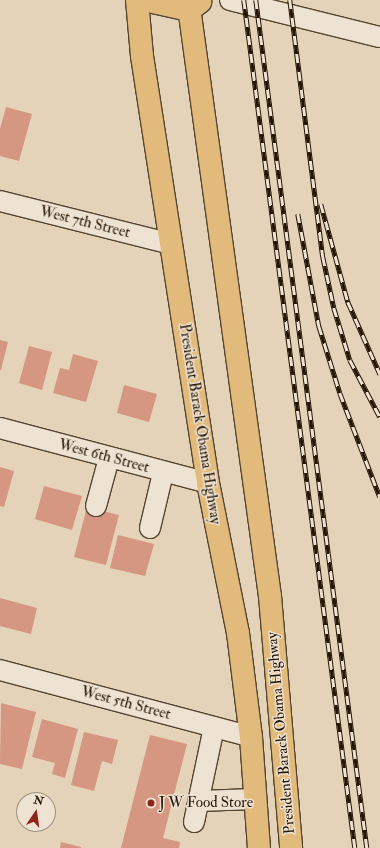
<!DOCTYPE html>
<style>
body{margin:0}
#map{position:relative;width:380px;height:848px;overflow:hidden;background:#e5d3b9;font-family:"IM FELL Double Pica",serif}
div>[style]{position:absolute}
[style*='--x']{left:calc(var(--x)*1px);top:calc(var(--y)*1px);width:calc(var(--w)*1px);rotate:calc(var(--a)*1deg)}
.building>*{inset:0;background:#d59682}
.roads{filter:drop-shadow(1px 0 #544430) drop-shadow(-1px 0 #544430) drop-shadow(0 1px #544430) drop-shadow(0 -1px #544430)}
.minor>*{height:20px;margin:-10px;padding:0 10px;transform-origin:10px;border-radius:10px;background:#eee2d2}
.major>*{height:22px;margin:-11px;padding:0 11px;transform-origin:11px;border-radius:11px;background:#e2ba7c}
.rail>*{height:4.5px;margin-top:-2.25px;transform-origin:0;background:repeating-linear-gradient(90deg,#eee2d2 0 9px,#241403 0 18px);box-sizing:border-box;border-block:1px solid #241403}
.dots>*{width:11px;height:11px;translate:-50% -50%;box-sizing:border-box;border:2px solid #eee2d2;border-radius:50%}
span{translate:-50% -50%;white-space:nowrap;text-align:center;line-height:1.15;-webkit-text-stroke:3px #eee2d2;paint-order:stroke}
.street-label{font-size:15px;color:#241403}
.poi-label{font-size:15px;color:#241403}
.left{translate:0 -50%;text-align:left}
.north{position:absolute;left:16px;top:792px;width:40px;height:40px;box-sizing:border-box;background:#eee2d2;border:1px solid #9d907f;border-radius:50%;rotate:13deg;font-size:11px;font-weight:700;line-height:16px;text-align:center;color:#241403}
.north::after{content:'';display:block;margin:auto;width:14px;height:18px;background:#8f2418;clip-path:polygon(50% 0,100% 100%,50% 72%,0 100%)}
</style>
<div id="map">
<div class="building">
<div style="clip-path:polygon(6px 107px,32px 114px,19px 161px,0 156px,0 129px)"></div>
<div style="clip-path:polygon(0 340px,8px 342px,1px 370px,0 370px)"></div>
<div style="clip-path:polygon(29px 346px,52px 352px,42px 390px,19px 383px)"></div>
<div style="clip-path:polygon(73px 354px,98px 361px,86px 402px,53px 393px,60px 368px,69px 370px)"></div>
<div style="clip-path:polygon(124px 385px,157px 394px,149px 422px,117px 413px)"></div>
<div style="clip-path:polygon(0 467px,14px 471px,4px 507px,0 506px)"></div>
<div style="clip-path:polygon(44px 486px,82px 496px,72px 530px,35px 519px)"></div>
<div style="clip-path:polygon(87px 507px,119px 515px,106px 565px,74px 557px)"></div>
<div style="clip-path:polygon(118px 535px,154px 544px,145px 576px,110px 568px)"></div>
<div style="clip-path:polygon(0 598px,37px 608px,31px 634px,0 626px)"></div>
<div style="clip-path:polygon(1px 703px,36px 712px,22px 769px,0 764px)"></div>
<div style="clip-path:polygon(42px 719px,78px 729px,65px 778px,52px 774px,55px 763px,32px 757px)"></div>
<div style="clip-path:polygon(84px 732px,118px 740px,112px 764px,102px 761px,94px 791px,71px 785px)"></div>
<div style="clip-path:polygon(150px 735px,187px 744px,163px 838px,180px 842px,179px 848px,121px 848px)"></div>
<div style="clip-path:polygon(61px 842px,81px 847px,81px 848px,60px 848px)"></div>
</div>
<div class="roads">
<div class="minor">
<div style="--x:230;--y:0;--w:154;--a:13.9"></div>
<div style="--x:0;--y:201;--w:176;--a:14.1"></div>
<div style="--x:0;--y:428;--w:215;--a:14.8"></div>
<div style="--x:96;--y:506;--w:50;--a:-74.8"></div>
<div style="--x:150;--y:528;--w:57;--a:-76.7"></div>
<div style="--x:0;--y:670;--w:260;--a:14.9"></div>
<div style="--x:198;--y:801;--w:57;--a:-2"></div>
<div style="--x:194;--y:822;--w:97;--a:-78.1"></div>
</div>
<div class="major">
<div style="--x:137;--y:0;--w:56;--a:84.9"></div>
<div style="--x:142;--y:56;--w:432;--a:81.2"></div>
<div style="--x:208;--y:483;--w:153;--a:78.7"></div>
<div style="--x:238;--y:633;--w:105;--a:82.9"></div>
<div style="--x:251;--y:737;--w:111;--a:85.9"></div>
<div style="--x:144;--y:0;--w:46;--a:12.5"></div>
<div style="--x:189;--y:10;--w:14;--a:-36"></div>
<div style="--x:188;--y:0;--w:602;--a:82.17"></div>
<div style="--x:270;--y:596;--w:253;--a:85.2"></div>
</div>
</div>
<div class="rail">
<div style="--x:244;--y:0;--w:855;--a:82.54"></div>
<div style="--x:256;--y:0;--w:855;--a:82.54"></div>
<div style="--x:290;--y:0;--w:259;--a:82.7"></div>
<div style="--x:323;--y:257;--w:52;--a:77.8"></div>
<div style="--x:334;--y:308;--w:54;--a:72.9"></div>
<div style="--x:350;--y:360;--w:64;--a:62.2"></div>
<div style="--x:321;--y:204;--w:102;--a:74.6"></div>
<div style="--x:348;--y:302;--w:79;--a:66"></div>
<div style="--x:298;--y:214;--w:114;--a:79.4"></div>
<div style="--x:319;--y:326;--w:70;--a:72.6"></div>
<div style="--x:340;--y:393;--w:111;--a:69"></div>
</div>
<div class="dots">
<div style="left:151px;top:803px;background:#8f2418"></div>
</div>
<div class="street-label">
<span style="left:85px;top:222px;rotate:14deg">West 7th Street</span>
<span style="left:200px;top:424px;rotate:81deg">President Barack Obama Highway</span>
<span style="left:104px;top:456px;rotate:15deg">West 6th Street</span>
<span style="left:126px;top:703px;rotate:15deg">West 5th Street</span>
<span style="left:281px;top:733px;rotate:-95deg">President Barack Obama Highway</span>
</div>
<div class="poi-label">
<span class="left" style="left:159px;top:803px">J W Food Store</span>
</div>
<div class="north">N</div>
</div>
